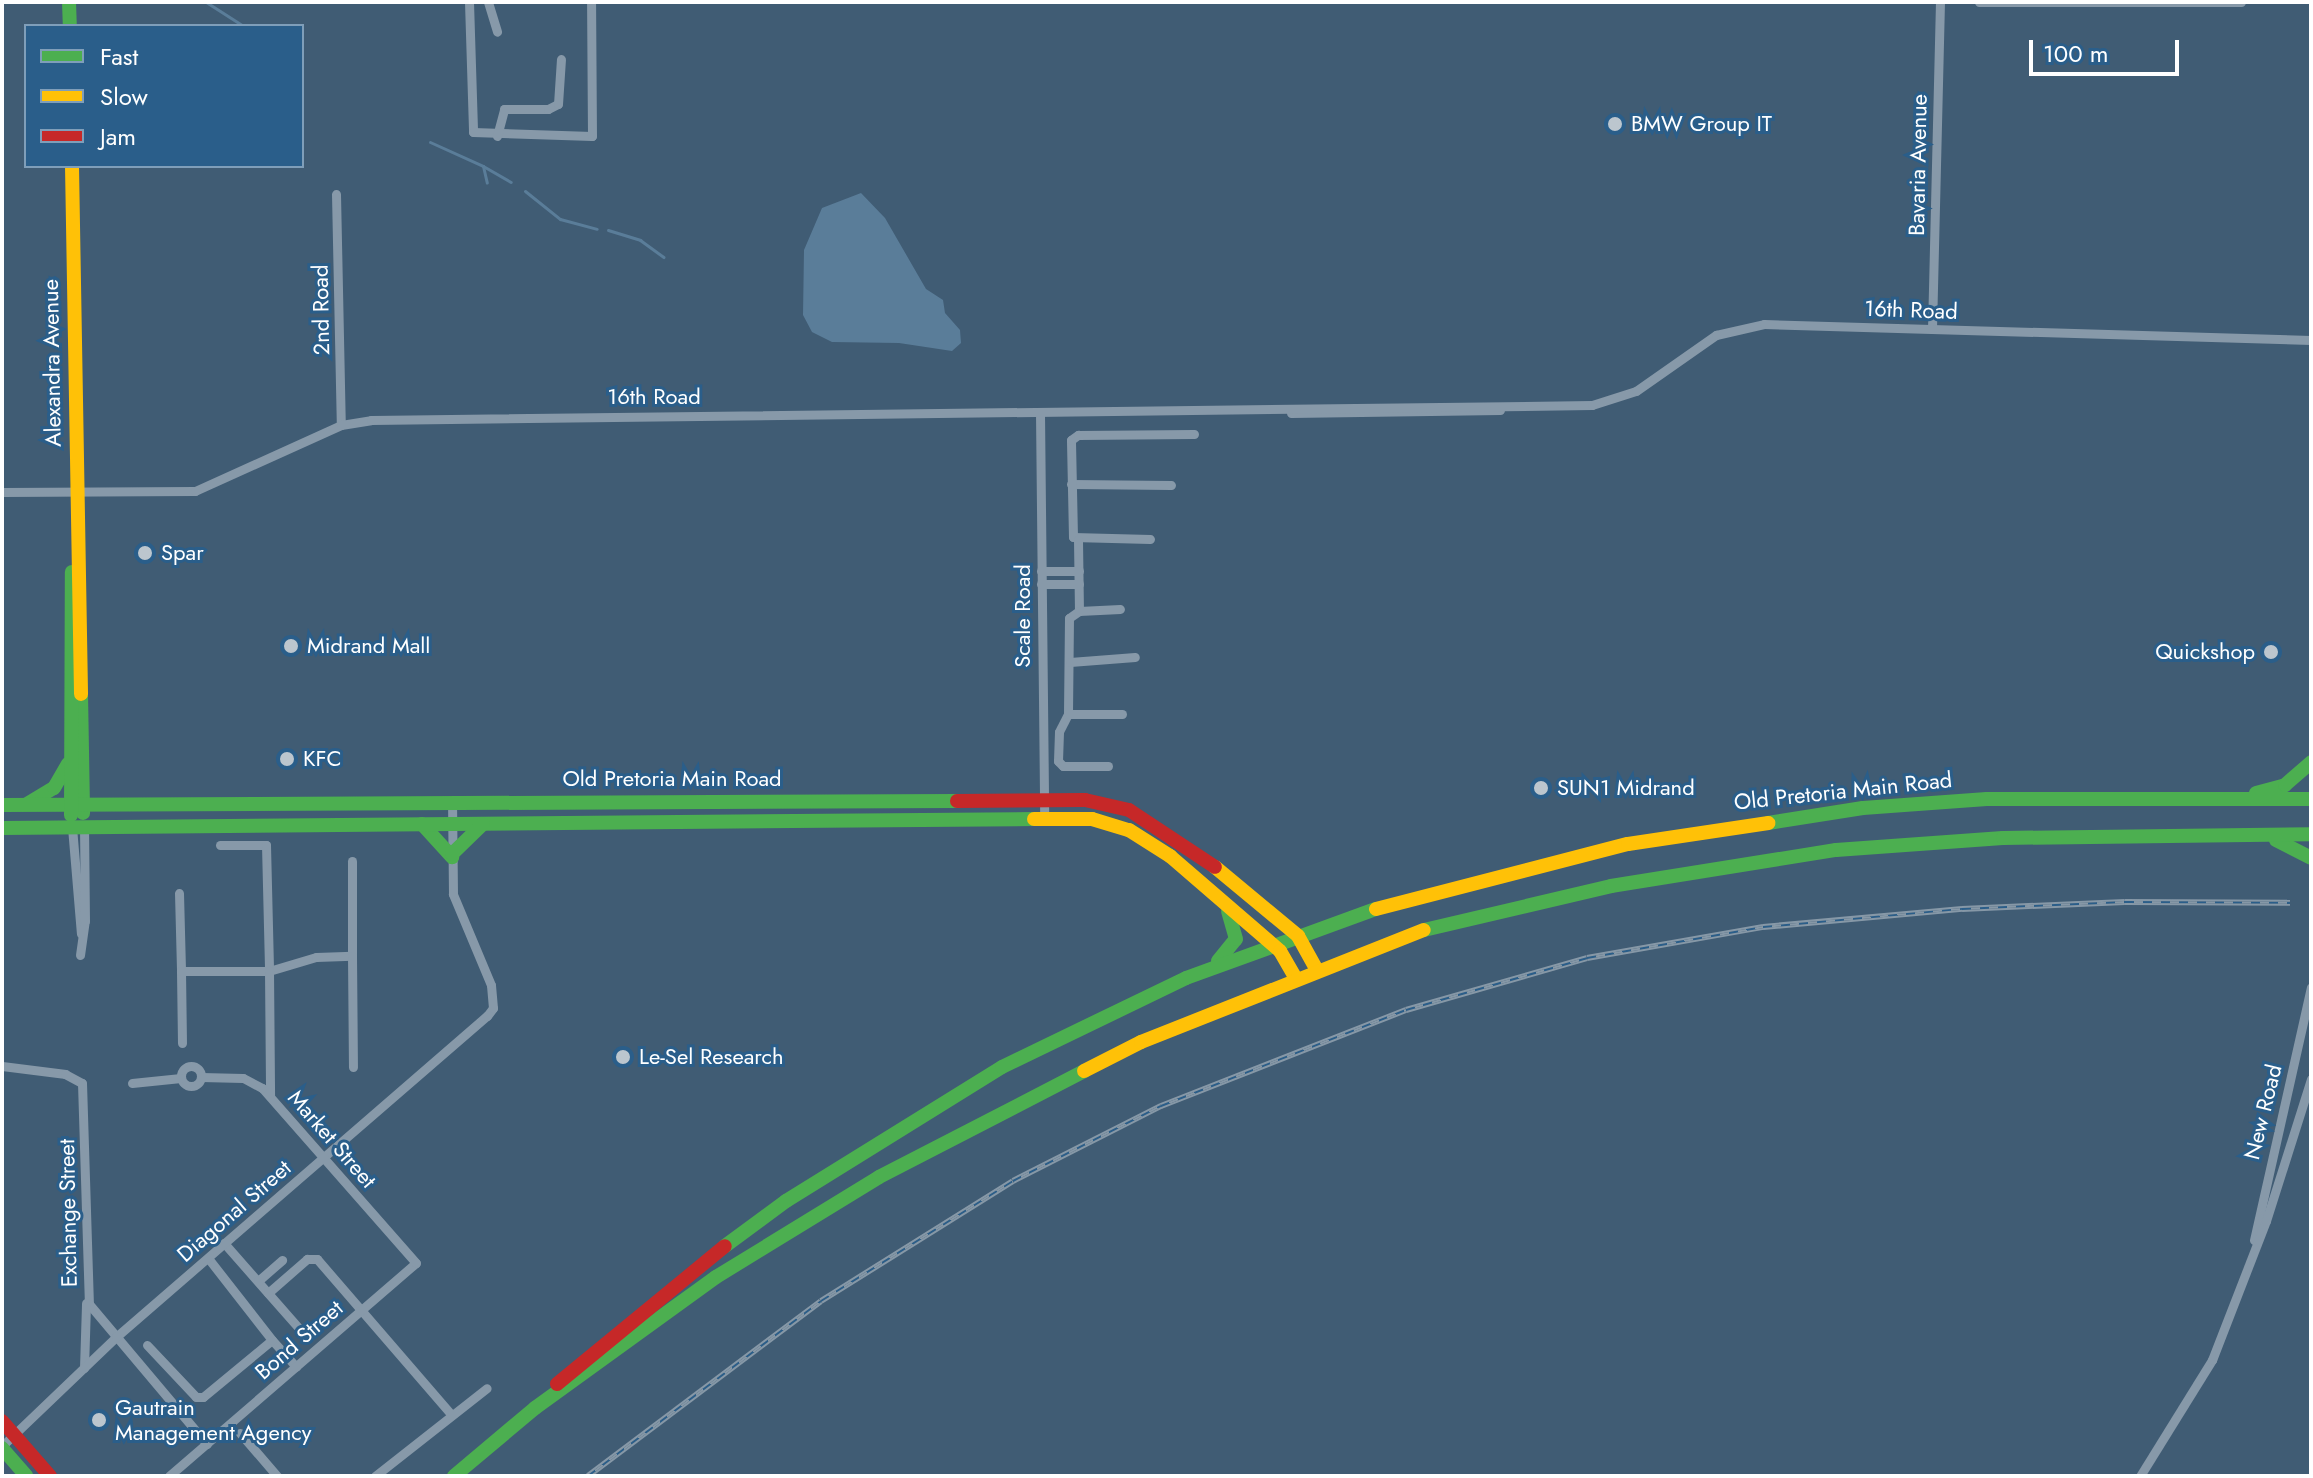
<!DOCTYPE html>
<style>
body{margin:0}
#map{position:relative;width:2313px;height:1478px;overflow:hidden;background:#405c74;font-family:Jost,sans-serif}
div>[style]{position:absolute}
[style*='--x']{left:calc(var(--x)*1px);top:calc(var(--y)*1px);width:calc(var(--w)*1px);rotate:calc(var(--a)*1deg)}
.water>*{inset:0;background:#5a7d99}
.stream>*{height:3px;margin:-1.5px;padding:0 1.5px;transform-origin:1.5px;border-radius:1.5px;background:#5a7d99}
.street>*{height:9px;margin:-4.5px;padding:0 4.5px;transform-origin:4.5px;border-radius:4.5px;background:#8799a9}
.street>.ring{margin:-4.5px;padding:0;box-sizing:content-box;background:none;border:9px solid #8799a9;border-radius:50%}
.fast>*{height:14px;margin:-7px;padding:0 7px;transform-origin:7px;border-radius:7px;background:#4caf50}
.slow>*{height:14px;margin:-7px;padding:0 7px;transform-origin:7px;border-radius:7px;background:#ffc107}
.jam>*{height:14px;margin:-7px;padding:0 7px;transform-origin:7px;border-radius:7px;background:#c62828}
.rail>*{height:6px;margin-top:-3px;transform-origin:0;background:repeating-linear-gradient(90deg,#2a5e8a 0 9px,#8698a7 0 18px);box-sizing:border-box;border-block:2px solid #8698a7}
.dots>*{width:22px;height:22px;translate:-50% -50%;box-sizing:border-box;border:4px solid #2a5e8a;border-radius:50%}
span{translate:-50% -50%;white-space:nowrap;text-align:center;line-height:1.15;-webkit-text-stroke:6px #2a5e8a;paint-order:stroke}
.poi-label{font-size:22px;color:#fff}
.left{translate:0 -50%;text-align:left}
.right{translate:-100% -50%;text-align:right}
.street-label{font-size:22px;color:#fff}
.frame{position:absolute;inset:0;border:4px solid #fff;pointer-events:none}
.legend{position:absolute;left:24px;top:24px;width:280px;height:144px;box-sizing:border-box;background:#2a5e8a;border:2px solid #7f9eb9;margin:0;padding:10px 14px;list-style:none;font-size:24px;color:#fff}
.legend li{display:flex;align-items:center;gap:16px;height:40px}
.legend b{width:40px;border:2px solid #7f9eb9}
.scale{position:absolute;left:2029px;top:40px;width:150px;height:36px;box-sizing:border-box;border:4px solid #fff;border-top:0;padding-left:10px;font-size:24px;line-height:28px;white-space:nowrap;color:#fff;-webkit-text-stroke:6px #2a5e8a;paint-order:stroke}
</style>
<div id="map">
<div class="water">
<div style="clip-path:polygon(861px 193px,885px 218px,926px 289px,943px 300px,945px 313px,960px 330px,961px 343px,952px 351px,899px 343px,832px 342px,812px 332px,803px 315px,804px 250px,822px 208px)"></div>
</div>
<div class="stream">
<div style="--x:206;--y:2;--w:43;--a:32.6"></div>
<div style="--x:430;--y:142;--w:58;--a:24.4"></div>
<div style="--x:483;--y:166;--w:17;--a:77"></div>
<div style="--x:483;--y:166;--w:32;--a:30"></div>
<div style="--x:525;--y:191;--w:45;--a:38.7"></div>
<div style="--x:560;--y:219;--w:38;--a:15"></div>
<div style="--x:608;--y:230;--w:34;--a:17"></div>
<div style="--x:640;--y:240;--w:29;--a:36"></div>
</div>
<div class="street">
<div style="--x:469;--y:2;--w:130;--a:88.2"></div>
<div style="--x:473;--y:132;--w:119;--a:1.9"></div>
<div style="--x:592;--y:136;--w:134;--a:-90.4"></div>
<div style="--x:488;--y:2;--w:31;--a:73"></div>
<div style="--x:1979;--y:2;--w:262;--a:0"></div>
<div style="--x:497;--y:136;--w:28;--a:-75"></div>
<div style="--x:504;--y:109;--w:44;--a:0"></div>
<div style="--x:548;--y:109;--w:11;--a:-27"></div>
<div style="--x:558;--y:104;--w:45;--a:-86.2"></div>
<div style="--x:336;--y:194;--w:231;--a:88.8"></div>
<div style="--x:1932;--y:329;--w:327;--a:-88.6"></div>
<div style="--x:1040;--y:413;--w:405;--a:89.4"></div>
<div style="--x:1291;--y:413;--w:209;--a:-0.8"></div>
<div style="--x:1071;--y:484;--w:100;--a:0.6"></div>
<div style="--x:2;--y:492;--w:193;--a:-0.3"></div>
<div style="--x:195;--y:491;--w:160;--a:-24.3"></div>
<div style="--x:341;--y:425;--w:30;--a:-9"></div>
<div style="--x:371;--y:420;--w:1221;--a:-0.7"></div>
<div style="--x:1592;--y:405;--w:46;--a:-17.7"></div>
<div style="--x:1636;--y:391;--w:98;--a:-35"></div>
<div style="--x:1716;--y:335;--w:49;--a:-12.9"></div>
<div style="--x:1764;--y:324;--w:547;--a:1.68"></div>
<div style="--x:1150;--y:539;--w:77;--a:-178.5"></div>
<div style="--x:1073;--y:537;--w:97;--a:-91.2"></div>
<div style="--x:1071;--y:440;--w:9;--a:-36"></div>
<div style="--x:1078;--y:435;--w:116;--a:-0.5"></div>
<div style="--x:1078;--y:540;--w:71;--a:89.2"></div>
<div style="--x:1079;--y:611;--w:12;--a:145"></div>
<div style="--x:1069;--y:618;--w:96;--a:90.6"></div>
<div style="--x:1068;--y:714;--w:20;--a:117"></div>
<div style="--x:1059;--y:732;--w:29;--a:92"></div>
<div style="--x:1058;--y:761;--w:7;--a:45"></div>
<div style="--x:1063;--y:766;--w:45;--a:0"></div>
<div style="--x:1041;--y:571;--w:38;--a:0"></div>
<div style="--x:1041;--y:584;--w:38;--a:0"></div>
<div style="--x:1079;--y:611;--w:41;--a:-2.8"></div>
<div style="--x:1070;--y:662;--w:65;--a:-4.4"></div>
<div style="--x:1068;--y:714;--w:54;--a:0"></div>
<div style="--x:72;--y:827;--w:107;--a:85.2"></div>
<div style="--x:220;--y:845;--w:46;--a:0"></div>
<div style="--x:266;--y:845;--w:126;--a:88.6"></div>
<div style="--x:269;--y:971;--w:49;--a:-16.6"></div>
<div style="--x:316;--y:957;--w:36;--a:-2"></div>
<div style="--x:352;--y:956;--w:95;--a:-90"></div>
<div style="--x:179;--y:893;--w:78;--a:88.5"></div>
<div style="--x:80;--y:955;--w:34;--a:-82"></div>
<div style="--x:85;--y:921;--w:95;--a:-90.6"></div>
<div style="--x:352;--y:956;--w:111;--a:89.5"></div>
<div style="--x:182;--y:1043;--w:72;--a:-90.8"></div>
<div style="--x:181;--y:971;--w:88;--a:0"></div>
<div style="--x:269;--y:971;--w:124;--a:89.5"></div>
<div class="ring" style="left:181px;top:1066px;width:11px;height:11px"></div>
<div style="--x:2;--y:1066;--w:64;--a:7.2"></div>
<div style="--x:65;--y:1074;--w:19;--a:28"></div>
<div style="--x:82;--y:1083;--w:221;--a:88.2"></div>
<div style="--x:89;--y:1304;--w:183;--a:49.9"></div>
<div style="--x:132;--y:1083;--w:49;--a:-5.8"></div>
<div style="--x:2254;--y:1240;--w:259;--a:-77.3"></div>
<div style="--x:224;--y:1243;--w:111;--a:48.7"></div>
<div style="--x:258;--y:1281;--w:32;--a:-41"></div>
<div style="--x:268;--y:1293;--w:52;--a:-41.1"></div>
<div style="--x:307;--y:1259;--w:10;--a:0"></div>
<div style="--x:317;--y:1259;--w:205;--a:49.2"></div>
<div style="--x:272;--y:1340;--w:36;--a:48"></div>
<div style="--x:147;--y:1345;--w:71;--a:46.7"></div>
<div style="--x:196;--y:1397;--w:7;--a:0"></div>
<div style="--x:203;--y:1397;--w:89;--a:-39.6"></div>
<div style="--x:272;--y:1340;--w:104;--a:-128"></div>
<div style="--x:84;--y:1368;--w:65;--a:-88.2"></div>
<div style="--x:240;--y:1433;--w:57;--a:49.3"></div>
<div style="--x:2;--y:1446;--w:158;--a:-43.7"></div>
<div style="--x:116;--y:1337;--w:491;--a:-40.9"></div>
<div style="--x:487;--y:1016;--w:10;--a:-53"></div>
<div style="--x:493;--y:1008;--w:23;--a:-95"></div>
<div style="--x:491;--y:985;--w:99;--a:-112.7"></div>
<div style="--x:453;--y:894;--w:93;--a:-90.6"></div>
<div style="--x:169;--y:1476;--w:326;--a:-40.8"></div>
<div style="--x:416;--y:1263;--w:233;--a:-131.3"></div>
<div style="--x:262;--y:1088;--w:21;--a:-152"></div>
<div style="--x:243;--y:1078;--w:42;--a:-178.6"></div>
<div style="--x:375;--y:1476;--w:142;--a:-38.2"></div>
<div style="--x:2140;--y:1476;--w:137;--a:-58.2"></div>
<div style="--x:2212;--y:1360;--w:149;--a:-68.8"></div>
<div style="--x:2266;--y:1221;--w:149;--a:-72.4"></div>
</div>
<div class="fast">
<div style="--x:69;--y:2;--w:24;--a:88"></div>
<div style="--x:81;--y:694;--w:119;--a:89"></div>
<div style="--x:2256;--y:793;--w:30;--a:-15"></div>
<div style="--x:2285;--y:785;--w:35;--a:-41"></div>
<div style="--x:27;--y:804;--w:31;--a:-31"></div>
<div style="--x:54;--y:788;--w:28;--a:-60"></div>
<div style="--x:2;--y:805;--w:955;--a:-0.24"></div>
<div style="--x:71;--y:815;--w:243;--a:-89.8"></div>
<div style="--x:1768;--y:823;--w:96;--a:-9"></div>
<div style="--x:1863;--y:808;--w:124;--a:-4.2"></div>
<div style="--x:1987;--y:799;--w:324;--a:0"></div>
<div style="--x:422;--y:824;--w:45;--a:47.7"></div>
<div style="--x:2;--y:828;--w:1032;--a:-0.5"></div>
<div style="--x:2276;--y:840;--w:39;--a:27"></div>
<div style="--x:452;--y:854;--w:43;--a:-44.1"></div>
<div style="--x:1424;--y:930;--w:192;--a:-13.2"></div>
<div style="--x:1611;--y:886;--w:228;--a:-9.1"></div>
<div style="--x:1836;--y:850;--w:167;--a:-4.1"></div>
<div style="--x:2003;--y:838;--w:308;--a:-0.7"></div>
<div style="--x:1218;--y:961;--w:28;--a:-51"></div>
<div style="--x:1236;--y:939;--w:29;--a:-106"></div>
<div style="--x:725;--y:1246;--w:76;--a:-36.4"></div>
<div style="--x:786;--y:1201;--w:254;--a:-31.8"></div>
<div style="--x:1002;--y:1067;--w:204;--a:-25.8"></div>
<div style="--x:1186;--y:978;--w:202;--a:-20"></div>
<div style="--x:2;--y:1448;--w:37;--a:49"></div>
<div style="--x:454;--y:1476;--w:106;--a:-40"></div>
<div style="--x:535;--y:1408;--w:223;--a:-35.9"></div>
<div style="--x:716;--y:1277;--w:191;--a:-31.5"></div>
<div style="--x:879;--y:1177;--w:231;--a:-27.3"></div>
</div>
<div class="slow">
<div style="--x:72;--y:166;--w:528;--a:89.02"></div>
<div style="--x:1034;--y:819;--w:58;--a:0"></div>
<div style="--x:1092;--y:819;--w:39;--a:17"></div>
<div style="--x:1129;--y:830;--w:49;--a:32.4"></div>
<div style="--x:1170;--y:856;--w:145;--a:40.8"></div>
<div style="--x:1280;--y:951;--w:30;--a:60"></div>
<div style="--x:1215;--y:867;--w:108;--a:39.7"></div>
<div style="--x:1298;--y:936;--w:38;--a:61"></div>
<div style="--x:1376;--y:909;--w:260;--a:-14.5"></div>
<div style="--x:1628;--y:844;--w:142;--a:-8.5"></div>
<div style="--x:1084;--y:1071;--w:64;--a:-27"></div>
<div style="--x:1141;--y:1042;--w:304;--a:-21.6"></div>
</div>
<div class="jam">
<div style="--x:957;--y:801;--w:128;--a:-0.4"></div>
<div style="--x:1085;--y:800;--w:45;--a:12.8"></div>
<div style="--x:1129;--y:810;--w:103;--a:33.5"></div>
<div style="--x:557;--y:1384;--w:217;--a:-39.4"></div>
<div style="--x:2;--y:1421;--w:73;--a:48.9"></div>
</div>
<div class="rail">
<div style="--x:588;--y:1476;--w:291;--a:-36.9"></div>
<div style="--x:821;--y:1301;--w:226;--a:-32"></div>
<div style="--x:1013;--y:1181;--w:166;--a:-26.9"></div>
<div style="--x:1161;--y:1106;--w:263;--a:-21.4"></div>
<div style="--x:1406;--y:1010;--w:188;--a:-16"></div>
<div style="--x:1587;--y:958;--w:179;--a:-10"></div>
<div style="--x:1763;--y:927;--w:200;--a:-5.2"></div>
<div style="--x:1962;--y:909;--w:163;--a:-2.5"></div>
<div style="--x:2125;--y:902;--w:165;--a:0.3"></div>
</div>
<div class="dots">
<div style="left:1615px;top:124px;background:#bcc6ce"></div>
<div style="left:145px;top:553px;background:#bcc6ce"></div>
<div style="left:291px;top:646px;background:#bcc6ce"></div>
<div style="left:2271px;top:652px;background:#bcc6ce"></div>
<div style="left:287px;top:759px;background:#bcc6ce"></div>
<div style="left:1541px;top:788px;background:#bcc6ce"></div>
<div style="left:623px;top:1057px;background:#bcc6ce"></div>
<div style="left:99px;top:1420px;background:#bcc6ce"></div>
</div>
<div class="poi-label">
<span class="left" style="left:1631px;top:124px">BMW Group IT</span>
<span class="left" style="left:161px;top:553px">Spar</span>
<span class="left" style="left:307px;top:646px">Midrand Mall</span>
<span class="right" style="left:2255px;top:652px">Quickshop</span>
<span class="left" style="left:303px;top:759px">KFC</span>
<span class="left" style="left:1557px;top:788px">SUN1 Midrand</span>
<span class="left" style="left:639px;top:1057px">Le-Sel Research</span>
<span class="left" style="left:115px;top:1420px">Gautrain<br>Management Agency</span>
</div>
<div class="street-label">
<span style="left:1918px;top:165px;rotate:-89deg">Bavaria Avenue</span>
<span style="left:321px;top:310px;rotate:-91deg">2nd Road</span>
<span style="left:1911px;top:310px;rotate:2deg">16th Road</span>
<span style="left:52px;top:363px;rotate:-91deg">Alexandra Avenue</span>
<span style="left:654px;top:397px">16th Road</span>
<span style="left:1023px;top:616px;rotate:-90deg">Scale Road</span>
<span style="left:672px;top:779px">Old Pretoria Main Road</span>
<span style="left:1843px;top:791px;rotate:-6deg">Old Pretoria Main Road</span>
<span style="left:2263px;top:1112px;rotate:-76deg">New Road</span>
<span style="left:332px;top:1139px;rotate:49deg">Market Street</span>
<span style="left:234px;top:1211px;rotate:-41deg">Diagonal Street</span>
<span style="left:68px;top:1213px;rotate:-91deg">Exchange Street</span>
<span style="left:299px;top:1340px;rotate:-41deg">Bond Street</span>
</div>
<div class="frame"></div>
<ul class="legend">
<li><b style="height:10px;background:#4caf50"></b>Fast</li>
<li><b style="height:10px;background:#ffc107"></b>Slow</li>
<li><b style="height:10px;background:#c62828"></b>Jam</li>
</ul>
<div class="scale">100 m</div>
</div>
